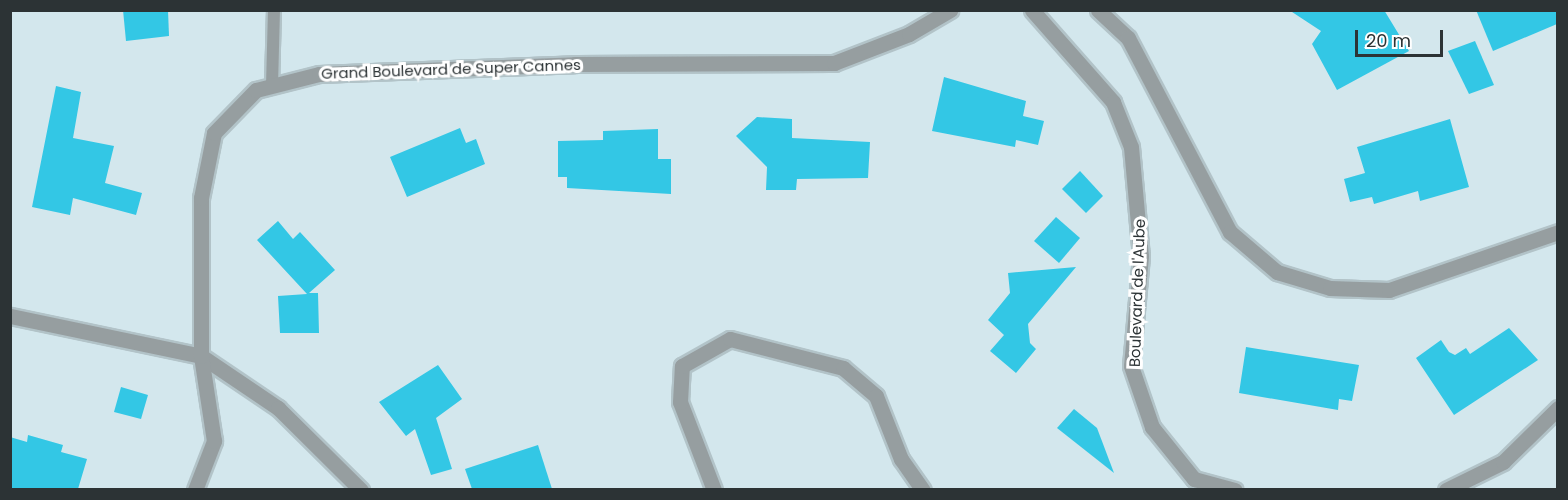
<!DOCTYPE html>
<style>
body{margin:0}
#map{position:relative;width:1568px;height:500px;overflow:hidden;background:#d3e7ed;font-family:Poppins,sans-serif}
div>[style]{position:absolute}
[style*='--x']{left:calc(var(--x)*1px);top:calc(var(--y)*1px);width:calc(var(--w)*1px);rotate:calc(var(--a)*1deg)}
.building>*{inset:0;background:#33c7e5}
.roads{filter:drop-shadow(2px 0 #b2c3c8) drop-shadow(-2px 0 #b2c3c8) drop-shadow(0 2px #b2c3c8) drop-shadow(0 -2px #b2c3c8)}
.lane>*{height:12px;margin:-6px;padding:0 6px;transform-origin:6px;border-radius:6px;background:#969ea0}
.street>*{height:15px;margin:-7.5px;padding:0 7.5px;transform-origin:7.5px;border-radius:7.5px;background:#969ea0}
span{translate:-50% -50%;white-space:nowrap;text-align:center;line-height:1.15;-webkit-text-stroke:6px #fff;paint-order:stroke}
.street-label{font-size:15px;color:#2c3335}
.frame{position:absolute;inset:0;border:12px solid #2c3335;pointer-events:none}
.scale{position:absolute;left:1355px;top:30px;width:88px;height:27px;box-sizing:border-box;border:3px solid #2c3335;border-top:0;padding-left:8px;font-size:18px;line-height:21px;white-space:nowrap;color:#2c3335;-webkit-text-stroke:4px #fff;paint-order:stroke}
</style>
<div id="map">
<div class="building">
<div style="clip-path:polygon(123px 10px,168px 10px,169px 36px,126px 41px)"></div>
<div style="clip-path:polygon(1289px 10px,1384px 10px,1409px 51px,1337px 90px,1312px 44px,1321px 31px)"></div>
<div style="clip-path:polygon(1476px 10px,1557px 10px,1557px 24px,1493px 51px)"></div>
<div style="clip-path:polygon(1475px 41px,1494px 85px,1469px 94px,1448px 51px)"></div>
<div style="clip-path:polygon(944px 77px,1026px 101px,1023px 116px,1044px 121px,1038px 145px,1016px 140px,1015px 147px,932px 131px)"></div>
<div style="clip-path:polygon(56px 86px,81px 92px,73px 138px,114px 146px,105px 183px,142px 193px,136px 215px,73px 198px,70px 215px,32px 207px)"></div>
<div style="clip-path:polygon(757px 117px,792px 119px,792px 138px,870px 142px,868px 178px,797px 179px,796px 190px,766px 190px,767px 167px,736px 136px)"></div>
<div style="clip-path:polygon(1450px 119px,1469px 187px,1420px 201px,1418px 191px,1374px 204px,1372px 197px,1350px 202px,1344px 179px,1365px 173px,1357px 147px)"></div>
<div style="clip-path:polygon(460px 128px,466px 143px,476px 139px,485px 164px,407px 197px,390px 157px)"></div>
<div style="clip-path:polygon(658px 129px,658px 159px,671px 159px,671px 194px,567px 188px,567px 177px,558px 177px,558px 141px,603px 140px,603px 131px)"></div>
<div style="clip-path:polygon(1080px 171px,1103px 196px,1086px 213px,1062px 189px)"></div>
<div style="clip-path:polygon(1056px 217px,1080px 238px,1059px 263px,1034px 241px)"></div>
<div style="clip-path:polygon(278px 221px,293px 239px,300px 232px,335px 270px,309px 293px,318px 293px,319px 333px,280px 333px,278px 296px,307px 294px,257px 240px)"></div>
<div style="clip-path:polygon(1076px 267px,1028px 324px,1030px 343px,1036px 349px,1016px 373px,990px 351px,1004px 335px,988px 320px,1010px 293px,1008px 273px)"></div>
<div style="clip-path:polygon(1509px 328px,1538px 360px,1454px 415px,1416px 358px,1441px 340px,1449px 352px,1455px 355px,1466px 348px,1470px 354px)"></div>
<div style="clip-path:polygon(1246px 347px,1359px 365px,1352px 401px,1339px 399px,1338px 410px,1239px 393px)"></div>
<div style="clip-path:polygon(438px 365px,462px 399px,436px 418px,452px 469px,431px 475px,415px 429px,406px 436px,379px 402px)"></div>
<div style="clip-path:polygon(121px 387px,148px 395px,141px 419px,114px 412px)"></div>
<div style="clip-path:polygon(1074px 409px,1097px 428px,1114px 473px,1057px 428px)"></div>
<div style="clip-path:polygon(28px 435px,63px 445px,61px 452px,87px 459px,78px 489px,10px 489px,10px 437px,27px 442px)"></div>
<div style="clip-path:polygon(538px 445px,552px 489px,472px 489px,465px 469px)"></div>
</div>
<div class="roads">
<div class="lane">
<div style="--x:272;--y:86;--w:76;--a:-88.5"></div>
</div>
<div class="street">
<div style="--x:1032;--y:10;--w:123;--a:48.6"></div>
<div style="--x:1113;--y:102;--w:48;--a:68.2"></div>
<div style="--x:1131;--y:147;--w:109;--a:84.8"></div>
<div style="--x:1141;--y:256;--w:110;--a:95.2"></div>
<div style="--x:1131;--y:366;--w:65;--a:71"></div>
<div style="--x:1152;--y:427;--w:67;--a:51.1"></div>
<div style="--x:1194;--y:479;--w:42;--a:15"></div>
<div style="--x:1098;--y:10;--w:41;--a:43"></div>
<div style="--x:1128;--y:38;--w:219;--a:62.3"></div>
<div style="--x:1230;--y:232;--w:62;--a:40.4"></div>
<div style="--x:1277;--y:272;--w:55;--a:16.8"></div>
<div style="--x:1330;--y:288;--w:59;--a:1.9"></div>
<div style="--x:1389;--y:290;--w:179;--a:-18.9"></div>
<div style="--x:10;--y:316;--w:195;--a:11.8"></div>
<div style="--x:201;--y:356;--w:93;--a:34"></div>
<div style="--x:278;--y:408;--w:117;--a:44.7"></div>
<div style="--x:195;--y:490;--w:53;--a:-68.8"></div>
<div style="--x:214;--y:441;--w:86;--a:-98.7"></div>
<div style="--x:201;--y:356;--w:158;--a:-90"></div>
<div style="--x:201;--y:198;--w:66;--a:-78.7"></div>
<div style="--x:214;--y:133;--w:60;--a:-45.7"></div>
<div style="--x:256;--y:90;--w:65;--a:-14.3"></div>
<div style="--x:319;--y:74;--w:256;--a:-2.2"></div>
<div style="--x:575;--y:64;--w:259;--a:-0.2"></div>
<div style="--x:834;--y:63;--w:80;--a:-21.1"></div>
<div style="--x:909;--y:34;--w:48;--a:-30.3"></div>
<div style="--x:714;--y:490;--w:94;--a:-111.1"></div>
<div style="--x:680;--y:402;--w:36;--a:-87"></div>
<div style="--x:682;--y:366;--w:55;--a:-29.4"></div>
<div style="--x:730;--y:339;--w:117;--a:14.4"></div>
<div style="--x:843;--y:368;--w:43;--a:40.3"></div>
<div style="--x:876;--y:396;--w:68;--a:68.4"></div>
<div style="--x:901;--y:459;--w:38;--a:55"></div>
<div style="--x:1446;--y:490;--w:64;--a:-26.2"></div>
<div style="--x:1503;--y:462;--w:77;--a:-44.5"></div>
</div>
</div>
<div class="street-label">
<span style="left:451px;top:69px;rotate:-2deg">Grand Boulevard de Super Cannes</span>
<span style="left:1137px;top:293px;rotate:-88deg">Boulevard de l'Aube</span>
</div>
<div class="frame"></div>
<div class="scale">20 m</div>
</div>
